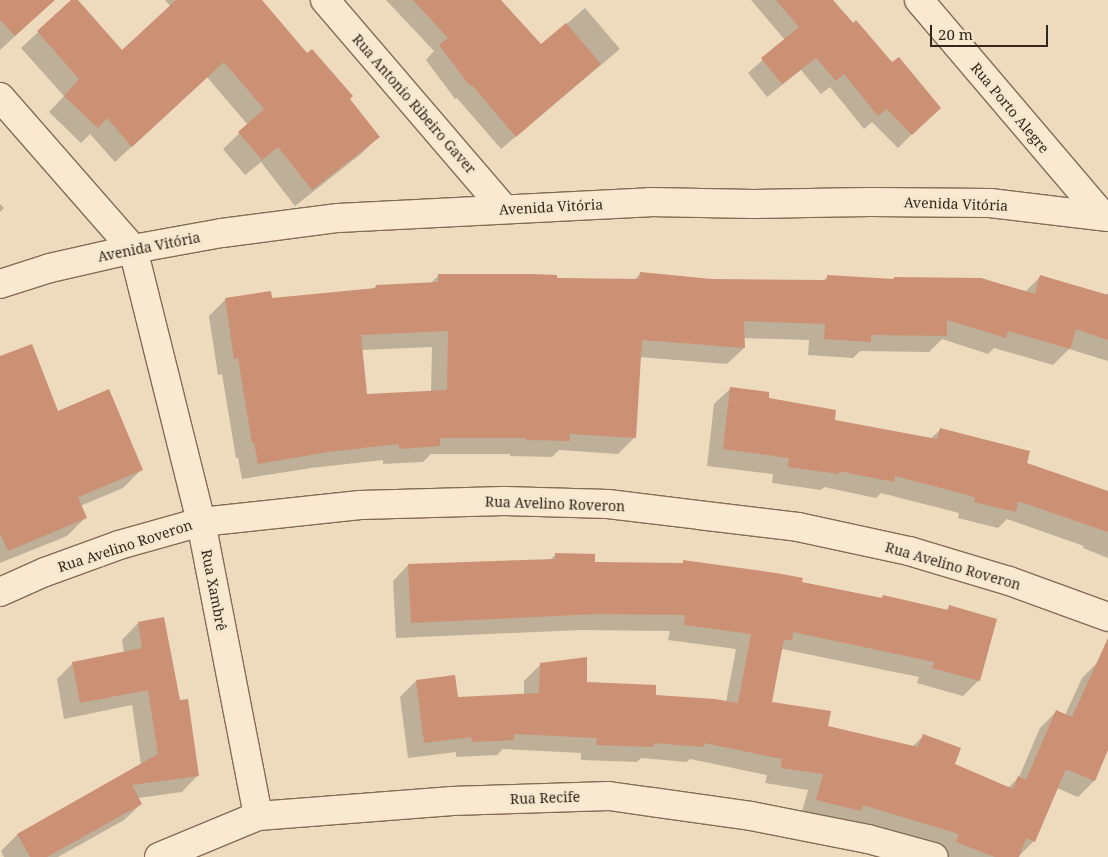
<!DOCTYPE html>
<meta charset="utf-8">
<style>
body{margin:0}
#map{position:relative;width:1108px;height:857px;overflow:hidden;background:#eedbbe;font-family:"Noto Serif",serif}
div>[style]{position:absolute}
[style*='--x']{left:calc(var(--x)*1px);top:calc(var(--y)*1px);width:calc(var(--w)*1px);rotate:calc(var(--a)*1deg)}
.shadow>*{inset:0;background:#0003}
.building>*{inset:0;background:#cc9074}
.roads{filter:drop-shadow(1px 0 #866b57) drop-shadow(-1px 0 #866b57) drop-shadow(0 1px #866b57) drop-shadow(0 -1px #866b57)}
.minor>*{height:28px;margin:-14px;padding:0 14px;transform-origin:14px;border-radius:14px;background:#f9e9d1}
.tertiary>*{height:28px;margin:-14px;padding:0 14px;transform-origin:14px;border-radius:14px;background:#f9e9d1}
span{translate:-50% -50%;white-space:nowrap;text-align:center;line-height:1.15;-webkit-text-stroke:5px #f5e6ce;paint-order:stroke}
.street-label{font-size:14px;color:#35261c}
.scale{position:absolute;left:930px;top:25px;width:118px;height:22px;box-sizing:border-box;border:2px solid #35261c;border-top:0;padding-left:6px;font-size:15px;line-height:18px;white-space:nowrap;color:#35261c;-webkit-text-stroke:4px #f5e6ce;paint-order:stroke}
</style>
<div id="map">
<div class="shadow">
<div style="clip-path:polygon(0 0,34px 0,43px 10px,0 50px)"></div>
<div style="clip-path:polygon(73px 0,77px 0,122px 52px,171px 7px,165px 0,259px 0,348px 99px,378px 137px,362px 153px,295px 206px,261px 162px,245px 175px,223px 149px,248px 125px,207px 77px,115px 162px,90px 134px,81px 143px,49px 112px,64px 96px,21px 48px)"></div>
<div style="clip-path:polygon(386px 0,500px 0,541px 46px,585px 8px,620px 49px,501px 149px,457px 98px,455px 99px,426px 60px,434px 51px)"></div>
<div style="clip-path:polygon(751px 0,832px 0,892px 64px,939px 107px,898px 148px,872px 122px,864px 129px,830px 87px,821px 94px,801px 70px,767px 97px,748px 73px,785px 40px)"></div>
<div style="clip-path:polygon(0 204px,4px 208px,0 212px)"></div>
<div style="clip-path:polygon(evenodd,640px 274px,712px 280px,823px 281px,828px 276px,892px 280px,894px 278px,1025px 292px,1041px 276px,1105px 296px,1108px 293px,1108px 361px,1069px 349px,1053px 365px,994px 348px,988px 354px,942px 339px,929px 352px,860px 351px,853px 358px,808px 355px,809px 340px,743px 338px,744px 348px,727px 364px,639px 357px,634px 438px,618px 454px,559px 450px,552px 457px,510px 456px,510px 454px,431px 454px,423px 462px,383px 464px,383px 460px,311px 468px,242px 479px,238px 458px,236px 458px,222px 374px,218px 375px,209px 316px,226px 299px,271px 299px,372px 290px,376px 286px,431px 283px,439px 275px,634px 280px,640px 274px,432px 347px,431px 392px,366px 395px,361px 350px,432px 347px)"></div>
<div style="clip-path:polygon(0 357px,57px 412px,141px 470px,123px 488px,80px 506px,85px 518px,67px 536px,0 563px)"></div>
<div style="clip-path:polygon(731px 388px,833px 421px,930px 439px,940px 430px,1026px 464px,1108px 492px,1108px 558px,1083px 548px,1084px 546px,1007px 519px,998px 528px,958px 518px,959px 513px,881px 493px,876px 498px,824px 487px,821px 490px,772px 483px,773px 474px,707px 466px,714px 404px)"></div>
<div style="clip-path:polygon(556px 554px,594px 563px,681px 564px,684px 562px,881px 599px,883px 596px,946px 610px,949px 607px,979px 680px,963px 696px,917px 683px,919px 677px,782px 649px,770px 703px,827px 727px,912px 747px,923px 736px,953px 764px,1008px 788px,1019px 777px,1040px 728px,1056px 712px,1065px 715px,1082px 678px,1098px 662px,1108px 667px,1108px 747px,1094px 781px,1078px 797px,1057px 788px,1034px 841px,1018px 857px,942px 857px,801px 816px,808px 790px,765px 783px,767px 775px,690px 759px,687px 762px,641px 758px,637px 762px,581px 760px,581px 753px,503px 749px,497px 755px,456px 757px,456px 752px,408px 758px,400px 697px,416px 681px,454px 676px,457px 699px,524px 695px,524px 681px,540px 665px,585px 683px,655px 696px,726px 702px,736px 649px,668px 640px,670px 631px,581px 630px,396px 638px,393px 581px,408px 565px,550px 560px)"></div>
<div style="clip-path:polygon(138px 623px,179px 702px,198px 775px,182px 792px,138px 798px,141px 804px,124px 820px,58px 857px,4px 857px,1px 851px,17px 835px,141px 765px,132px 705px,64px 719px,57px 679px,73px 663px,124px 653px,122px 640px)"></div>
</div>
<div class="building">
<div style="clip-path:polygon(0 0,55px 0,15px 36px,0 20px)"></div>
<div style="clip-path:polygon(71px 0,78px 0,122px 50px,176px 0,262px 0,307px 53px,312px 49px,353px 96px,350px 99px,380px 137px,312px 190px,278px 147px,262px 160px,238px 132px,264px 109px,224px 62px,132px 147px,107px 118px,98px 128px,64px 96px,79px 79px,37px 31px)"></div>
<div style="clip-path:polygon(413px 0,501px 0,541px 44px,566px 23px,601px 64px,516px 137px,472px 85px,470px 86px,439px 45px,448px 38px)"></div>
<div style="clip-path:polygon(776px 0,833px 0,853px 23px,856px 20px,892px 62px,899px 57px,941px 108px,912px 135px,887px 109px,878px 116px,844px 74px,836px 81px,816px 58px,782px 84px,761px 58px,799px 27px)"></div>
<div style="clip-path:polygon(evenodd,640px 272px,712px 279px,827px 280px,827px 275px,894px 279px,894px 277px,981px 278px,1035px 294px,1040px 275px,1108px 295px,1108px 340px,1076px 329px,1070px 349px,1008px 331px,1006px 338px,947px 320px,947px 336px,871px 335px,871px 342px,824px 339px,825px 324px,744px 321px,745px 348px,642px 340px,636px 438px,570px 434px,570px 441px,526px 440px,526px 438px,440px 438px,440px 446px,399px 449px,399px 444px,328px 452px,258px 464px,254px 442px,252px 443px,238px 358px,234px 359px,225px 298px,271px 291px,272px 298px,376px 288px,376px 285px,438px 282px,438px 274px,531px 274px,557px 275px,557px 278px,639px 279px,640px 272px,448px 331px,447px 390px,367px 394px,361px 335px,448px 331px)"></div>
<div style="clip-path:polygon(32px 344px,58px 411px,109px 389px,143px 470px,78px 497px,87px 518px,8px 551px,0 533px,0 356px)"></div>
<div style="clip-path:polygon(730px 387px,769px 392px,769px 398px,836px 410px,835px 420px,937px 439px,940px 428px,1030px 451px,1027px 463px,1108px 491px,1108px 532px,1018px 501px,1016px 512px,974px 502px,975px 497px,895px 476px,894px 482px,839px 471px,839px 474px,788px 467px,789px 458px,723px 449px)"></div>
<div style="clip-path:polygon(555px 553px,595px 554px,595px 562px,683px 563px,683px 560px,776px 573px,803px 578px,802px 582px,882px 598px,883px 595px,948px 610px,949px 605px,997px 619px,980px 681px,932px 668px,934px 662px,793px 632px,792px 641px,784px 639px,772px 702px,831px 711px,828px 726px,918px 747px,923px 734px,961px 748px,955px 764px,1013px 789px,1018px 776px,1026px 780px,1056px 710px,1072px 717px,1108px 638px,1108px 750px,1095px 781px,1066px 769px,1035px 842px,1026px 838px,1019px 857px,995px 857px,956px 842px,959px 834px,863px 805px,861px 811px,816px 800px,823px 774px,781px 768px,782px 759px,704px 743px,704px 747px,654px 743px,654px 747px,596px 745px,597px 738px,514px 734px,514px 740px,472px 742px,471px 737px,424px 743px,416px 680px,455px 675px,458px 697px,539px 693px,540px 663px,587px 657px,587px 682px,656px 685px,656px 695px,715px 699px,738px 703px,751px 634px,684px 625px,685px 615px,598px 614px,411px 623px,408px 564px,555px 559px)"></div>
<div style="clip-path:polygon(164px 617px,180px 700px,188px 699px,199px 776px,132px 785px,142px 804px,47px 857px,30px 857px,17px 834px,158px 754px,148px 690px,80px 703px,72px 662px,142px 648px,138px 622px)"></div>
</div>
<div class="roads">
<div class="minor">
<div style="--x:325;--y:0;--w:275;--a:49.4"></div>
<div style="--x:919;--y:0;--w:282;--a:49.6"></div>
<div style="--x:0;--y:97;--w:202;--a:48.8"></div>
<div style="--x:133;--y:249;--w:281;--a:76"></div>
<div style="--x:201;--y:522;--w:299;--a:79"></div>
<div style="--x:0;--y:592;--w:49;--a:-24"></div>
<div style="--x:45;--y:572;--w:79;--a:-20"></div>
<div style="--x:119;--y:545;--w:85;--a:-15.7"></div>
<div style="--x:201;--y:522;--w:160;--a:-6.1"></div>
<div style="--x:360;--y:505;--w:144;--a:-1.6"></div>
<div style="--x:504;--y:501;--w:104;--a:1.7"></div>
<div style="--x:608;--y:504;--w:191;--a:6.9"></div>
<div style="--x:798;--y:527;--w:114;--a:12.2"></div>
<div style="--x:909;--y:551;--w:104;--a:16.7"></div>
<div style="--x:1009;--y:581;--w:105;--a:20"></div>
<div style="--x:159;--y:857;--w:107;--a:-22.5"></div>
<div style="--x:258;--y:816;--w:195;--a:-4.4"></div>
<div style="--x:452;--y:801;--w:157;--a:-1.8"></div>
<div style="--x:609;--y:796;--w:143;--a:8"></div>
<div style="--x:751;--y:816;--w:119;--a:11.1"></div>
<div style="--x:868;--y:839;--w:68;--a:15.3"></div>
</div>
<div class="tertiary">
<div style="--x:0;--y:284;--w:52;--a:-17.7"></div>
<div style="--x:50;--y:268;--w:85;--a:-12.9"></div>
<div style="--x:133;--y:249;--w:90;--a:-10.2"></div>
<div style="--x:222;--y:233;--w:117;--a:-7.4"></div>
<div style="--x:338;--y:218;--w:312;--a:-2.9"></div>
<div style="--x:650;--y:202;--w:104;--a:1.1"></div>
<div style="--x:754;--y:204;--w:117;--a:-1"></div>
<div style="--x:871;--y:202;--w:119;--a:0.5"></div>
<div style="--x:990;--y:203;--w:119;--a:6.8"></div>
</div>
</div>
<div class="street-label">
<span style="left:414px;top:104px;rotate:49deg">Rua Antonio Ribeiro Gaver</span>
<span style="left:1010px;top:108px;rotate:50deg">Rua Porto Alegre</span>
<span style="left:956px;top:204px;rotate:2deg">Avenida Vitória</span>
<span style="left:551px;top:207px;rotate:-3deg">Avenida Vitória</span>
<span style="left:149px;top:247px;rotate:-11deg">Avenida Vitória</span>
<span style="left:555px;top:504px;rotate:2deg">Rua Avelino Roveron</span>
<span style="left:125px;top:546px;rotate:-18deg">Rua Avelino Roveron</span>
<span style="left:953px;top:566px;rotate:16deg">Rua Avelino Roveron</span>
<span style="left:214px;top:590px;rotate:79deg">Rua Xambrê</span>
<span style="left:545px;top:798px;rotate:-2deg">Rua Recife</span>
</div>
<div class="scale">20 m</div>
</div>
